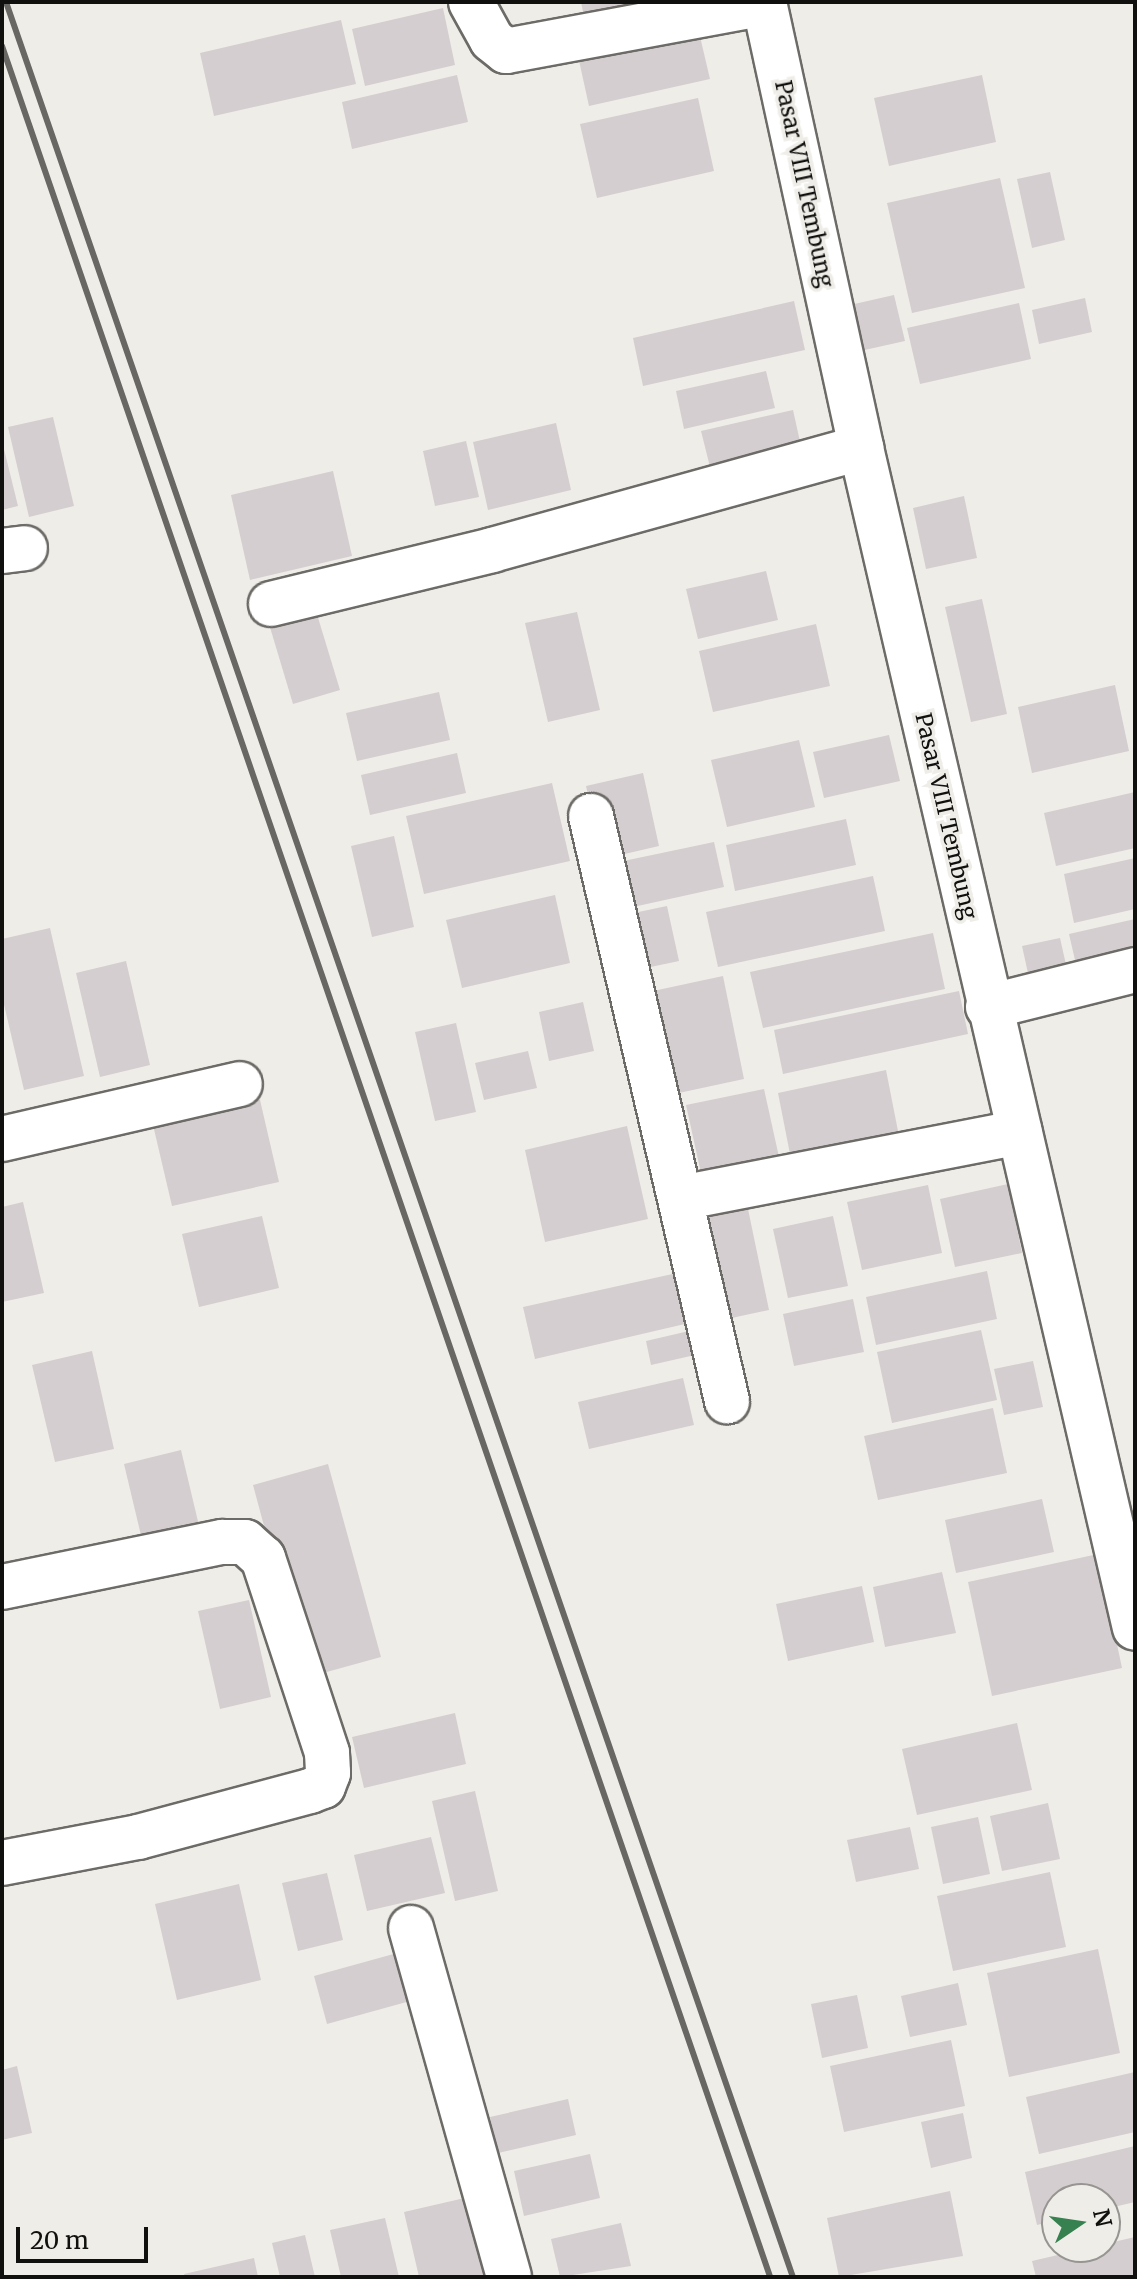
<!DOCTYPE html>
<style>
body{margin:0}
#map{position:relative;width:1137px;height:2279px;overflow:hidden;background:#efede8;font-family:Merriweather,serif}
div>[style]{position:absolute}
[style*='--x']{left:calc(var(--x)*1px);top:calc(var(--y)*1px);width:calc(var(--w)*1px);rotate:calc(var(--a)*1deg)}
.building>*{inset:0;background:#d4ced0}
.roads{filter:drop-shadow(2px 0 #6d6b67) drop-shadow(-2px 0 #6d6b67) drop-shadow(0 2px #6d6b67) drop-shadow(0 -2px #6d6b67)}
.minor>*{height:44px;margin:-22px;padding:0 22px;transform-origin:22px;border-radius:22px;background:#fff}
.rail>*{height:6px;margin:-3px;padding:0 3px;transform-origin:3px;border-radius:3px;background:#686764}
span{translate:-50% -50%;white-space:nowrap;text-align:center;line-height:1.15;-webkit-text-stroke:7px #efede8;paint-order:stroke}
.street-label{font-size:22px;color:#10100e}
.frame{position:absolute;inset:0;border:4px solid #10100e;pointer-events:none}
.north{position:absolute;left:1041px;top:2183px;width:80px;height:80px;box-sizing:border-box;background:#efede8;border:2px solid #969591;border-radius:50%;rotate:77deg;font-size:22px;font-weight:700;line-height:32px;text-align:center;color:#10100e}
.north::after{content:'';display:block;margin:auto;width:28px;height:36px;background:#36814f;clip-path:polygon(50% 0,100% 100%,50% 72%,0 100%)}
.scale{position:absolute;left:16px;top:2227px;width:132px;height:36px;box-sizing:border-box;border:4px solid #10100e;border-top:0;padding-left:10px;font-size:24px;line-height:28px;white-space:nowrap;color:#10100e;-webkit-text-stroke:6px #efede8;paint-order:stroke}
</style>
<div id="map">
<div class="building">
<div style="clip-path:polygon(581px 2px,674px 2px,587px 31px)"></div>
<div style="clip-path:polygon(443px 8px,455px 65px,365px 86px,352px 29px)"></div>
<div style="clip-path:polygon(341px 20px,356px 84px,214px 116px,200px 53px)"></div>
<div style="clip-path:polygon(698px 28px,710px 79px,589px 106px,578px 56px)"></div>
<div style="clip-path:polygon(457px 75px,468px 122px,352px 149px,342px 102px)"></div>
<div style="clip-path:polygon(982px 75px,996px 142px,889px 166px,874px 98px)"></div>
<div style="clip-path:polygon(698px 98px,714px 171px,597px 198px,580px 124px)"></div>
<div style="clip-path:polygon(1050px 172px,1065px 240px,1032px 248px,1017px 179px)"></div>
<div style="clip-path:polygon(1000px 178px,1025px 288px,912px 313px,887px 203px)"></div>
<div style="clip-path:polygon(894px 295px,905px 341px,860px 351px,850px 305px)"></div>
<div style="clip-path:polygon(1085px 298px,1092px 332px,1039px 344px,1032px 310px)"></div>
<div style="clip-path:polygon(794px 301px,805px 350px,643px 386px,633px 338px)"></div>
<div style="clip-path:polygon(1019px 303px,1031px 359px,920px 384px,907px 328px)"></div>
<div style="clip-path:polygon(766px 371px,775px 408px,684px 429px,676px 391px)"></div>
<div style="clip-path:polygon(793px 410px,803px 455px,712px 475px,701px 431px)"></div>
<div style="clip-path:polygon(53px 417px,74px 506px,29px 517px,8px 427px)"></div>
<div style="clip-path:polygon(556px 423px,571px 490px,488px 510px,473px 442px)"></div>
<div style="clip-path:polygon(2px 441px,18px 506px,2px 510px)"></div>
<div style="clip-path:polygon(466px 441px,479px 497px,435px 506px,423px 451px)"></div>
<div style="clip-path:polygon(333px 471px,352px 556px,250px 580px,231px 495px)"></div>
<div style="clip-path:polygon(964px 496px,977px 558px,926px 569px,913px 508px)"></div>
<div style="clip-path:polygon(766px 571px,778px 620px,698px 639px,686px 589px)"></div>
<div style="clip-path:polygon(982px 599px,1007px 714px,971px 722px,945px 607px)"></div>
<div style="clip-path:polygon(316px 611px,340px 690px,293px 704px,269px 624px)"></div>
<div style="clip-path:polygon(577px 612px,600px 710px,548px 722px,525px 623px)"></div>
<div style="clip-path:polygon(816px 624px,830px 686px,713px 712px,699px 651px)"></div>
<div style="clip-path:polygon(1115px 685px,1129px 751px,1032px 773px,1018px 707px)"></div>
<div style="clip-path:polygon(439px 692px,450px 740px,357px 761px,346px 713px)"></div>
<div style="clip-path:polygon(889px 735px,900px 781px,824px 798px,813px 752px)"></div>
<div style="clip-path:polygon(799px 740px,815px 807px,727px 827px,711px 760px)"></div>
<div style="clip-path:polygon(457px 753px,466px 793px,370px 815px,361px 775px)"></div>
<div style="clip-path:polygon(643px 773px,659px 846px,603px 859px,586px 786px)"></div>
<div style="clip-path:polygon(552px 783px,570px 861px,424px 894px,406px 816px)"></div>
<div style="clip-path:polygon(1135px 792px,1135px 848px,1056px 866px,1044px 813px)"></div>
<div style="clip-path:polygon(846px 819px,856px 865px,735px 891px,726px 845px)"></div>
<div style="clip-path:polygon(394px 836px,414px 927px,372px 937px,351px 846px)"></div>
<div style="clip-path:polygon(714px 842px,724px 887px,624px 909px,614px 863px)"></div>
<div style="clip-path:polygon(1135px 858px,1135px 909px,1074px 923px,1064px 874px)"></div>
<div style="clip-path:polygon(873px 876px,885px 931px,718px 967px,706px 912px)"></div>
<div style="clip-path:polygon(555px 895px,570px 963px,462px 988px,446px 920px)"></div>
<div style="clip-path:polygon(667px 906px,679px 961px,641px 969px,629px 914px)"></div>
<div style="clip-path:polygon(1135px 919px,1135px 960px,1078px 973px,1069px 934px)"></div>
<div style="clip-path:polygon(50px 928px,84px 1076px,24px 1090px,2px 996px,2px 939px)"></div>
<div style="clip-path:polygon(933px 933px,945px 989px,763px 1028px,750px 972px)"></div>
<div style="clip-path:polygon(1060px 938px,1069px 978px,1031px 987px,1022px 946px)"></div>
<div style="clip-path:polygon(126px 961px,150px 1065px,100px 1077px,76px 973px)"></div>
<div style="clip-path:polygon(723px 976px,744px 1079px,674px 1094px,653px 991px)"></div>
<div style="clip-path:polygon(959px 991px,968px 1034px,783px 1074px,774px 1030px)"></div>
<div style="clip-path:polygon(583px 1002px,594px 1051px,549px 1061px,539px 1012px)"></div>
<div style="clip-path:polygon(456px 1023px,476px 1112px,435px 1121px,415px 1032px)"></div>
<div style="clip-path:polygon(528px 1051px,537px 1088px,484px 1100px,475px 1063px)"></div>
<div style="clip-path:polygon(886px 1070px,898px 1131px,790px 1154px,778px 1093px)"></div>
<div style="clip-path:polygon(764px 1089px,779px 1157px,701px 1173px,686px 1105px)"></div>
<div style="clip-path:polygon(260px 1100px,279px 1182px,172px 1206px,153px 1125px)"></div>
<div style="clip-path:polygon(627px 1126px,648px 1219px,545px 1242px,525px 1150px)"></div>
<div style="clip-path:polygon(1008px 1184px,1022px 1253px,955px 1267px,940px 1199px)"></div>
<div style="clip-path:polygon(928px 1185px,942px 1253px,862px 1270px,847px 1202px)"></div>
<div style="clip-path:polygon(23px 1202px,44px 1293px,2px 1302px,2px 1207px)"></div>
<div style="clip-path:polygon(748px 1209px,769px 1310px,713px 1322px,692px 1221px)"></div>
<div style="clip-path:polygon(262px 1216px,279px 1288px,199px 1307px,182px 1234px)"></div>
<div style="clip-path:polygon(833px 1216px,848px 1286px,788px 1298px,773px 1229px)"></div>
<div style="clip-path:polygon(987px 1271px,997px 1319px,876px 1345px,866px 1297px)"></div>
<div style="clip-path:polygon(677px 1273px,689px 1323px,535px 1359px,523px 1307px)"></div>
<div style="clip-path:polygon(853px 1299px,864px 1352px,794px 1366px,783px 1314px)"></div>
<div style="clip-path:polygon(981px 1330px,997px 1400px,892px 1423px,877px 1352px)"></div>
<div style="clip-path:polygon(689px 1331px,695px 1355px,651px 1365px,646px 1341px)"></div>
<div style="clip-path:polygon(92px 1351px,114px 1449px,55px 1462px,32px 1365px)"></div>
<div style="clip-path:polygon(1033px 1361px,1043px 1407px,1004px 1415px,994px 1369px)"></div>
<div style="clip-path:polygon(683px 1378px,694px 1425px,589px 1449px,578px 1402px)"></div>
<div style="clip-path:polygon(993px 1408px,1007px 1473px,878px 1500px,864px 1436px)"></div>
<div style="clip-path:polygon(181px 1450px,201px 1534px,144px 1548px,124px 1464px)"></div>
<div style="clip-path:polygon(328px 1464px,381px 1657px,305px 1678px,253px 1485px)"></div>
<div style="clip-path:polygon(1042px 1499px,1054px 1552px,956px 1573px,945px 1520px)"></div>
<div style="clip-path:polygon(1098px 1554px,1122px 1668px,992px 1696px,968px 1582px)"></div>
<div style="clip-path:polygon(942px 1572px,956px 1633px,885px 1647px,873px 1587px)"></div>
<div style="clip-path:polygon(862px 1586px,874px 1642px,788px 1661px,776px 1604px)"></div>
<div style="clip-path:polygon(249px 1600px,271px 1697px,220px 1709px,198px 1611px)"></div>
<div style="clip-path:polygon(455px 1713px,466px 1764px,364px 1788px,352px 1737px)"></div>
<div style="clip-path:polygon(1017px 1723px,1032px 1790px,917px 1815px,902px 1749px)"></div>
<div style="clip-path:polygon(475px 1791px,498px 1891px,455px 1901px,432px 1801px)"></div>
<div style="clip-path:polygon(1048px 1803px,1060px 1859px,1002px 1871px,990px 1816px)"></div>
<div style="clip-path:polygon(978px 1817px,990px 1874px,943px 1884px,931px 1827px)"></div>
<div style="clip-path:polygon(910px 1827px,919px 1869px,856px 1882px,847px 1840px)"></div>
<div style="clip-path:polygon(431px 1837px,445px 1893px,367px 1911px,354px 1855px)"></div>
<div style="clip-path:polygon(1050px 1872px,1066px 1947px,953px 1971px,937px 1896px)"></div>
<div style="clip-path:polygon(327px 1873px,343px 1940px,298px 1951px,282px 1883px)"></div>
<div style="clip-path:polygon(239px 1884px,261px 1980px,177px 2000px,155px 1904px)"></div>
<div style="clip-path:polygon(1098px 1949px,1120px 2053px,1009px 2077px,987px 1973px)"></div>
<div style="clip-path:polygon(408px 1950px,421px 1998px,327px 2024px,314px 1976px)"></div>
<div style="clip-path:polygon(958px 1983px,967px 2025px,910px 2037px,901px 1996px)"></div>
<div style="clip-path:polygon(857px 1995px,868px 2048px,822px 2058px,811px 2004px)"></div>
<div style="clip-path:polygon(951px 2040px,965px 2106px,844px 2132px,830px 2066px)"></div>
<div style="clip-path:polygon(17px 2066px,32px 2133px,2px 2140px,2px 2070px)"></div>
<div style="clip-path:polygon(1135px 2072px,1135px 2132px,1039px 2154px,1026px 2097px)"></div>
<div style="clip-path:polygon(568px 2099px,576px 2135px,498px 2153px,490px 2117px)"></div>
<div style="clip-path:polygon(963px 2113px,972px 2158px,931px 2168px,921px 2122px)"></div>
<div style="clip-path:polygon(1135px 2146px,1135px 2202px,1105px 2209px,1105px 2199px,1057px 2199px,1057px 2220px,1037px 2225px,1025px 2172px)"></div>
<div style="clip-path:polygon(590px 2154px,600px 2198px,524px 2216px,514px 2171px)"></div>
<div style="clip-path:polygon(950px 2191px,963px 2256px,839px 2277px,827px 2218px)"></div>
<div style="clip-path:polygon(469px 2197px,487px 2277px,419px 2277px,404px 2212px)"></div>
<div style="clip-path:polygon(385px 2218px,399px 2277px,341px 2277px,330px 2230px)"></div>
<div style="clip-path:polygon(621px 2223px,631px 2266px,560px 2277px,551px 2239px)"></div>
<div style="clip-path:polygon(305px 2235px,315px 2277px,280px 2277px,272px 2243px)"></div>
<div style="clip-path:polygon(1135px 2237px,1135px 2277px,1036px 2277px,1032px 2261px)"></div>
<div style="clip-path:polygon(254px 2258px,258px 2277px,185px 2277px,184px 2274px)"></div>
</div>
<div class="roads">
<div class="minor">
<div style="--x:471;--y:2;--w:43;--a:61.1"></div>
<div style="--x:492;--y:40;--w:18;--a:38"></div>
<div style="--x:506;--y:51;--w:262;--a:-10.5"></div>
<div style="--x:764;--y:2;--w:456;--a:77.7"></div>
<div style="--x:861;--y:448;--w:1211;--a:76.93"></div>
<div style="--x:2;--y:551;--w:23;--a:-7"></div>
<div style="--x:271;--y:604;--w:228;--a:-13.7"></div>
<div style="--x:492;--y:550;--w:383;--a:-15.5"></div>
<div style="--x:591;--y:816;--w:601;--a:76.91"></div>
<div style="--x:988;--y:1007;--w:152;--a:-14.1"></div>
<div style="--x:2;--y:1139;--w:244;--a:-13"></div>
<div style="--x:681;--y:1198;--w:345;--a:-11"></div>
<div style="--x:2;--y:1587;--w:225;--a:-11.6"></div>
<div style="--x:222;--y:1542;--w:23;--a:0"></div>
<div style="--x:245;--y:1542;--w:24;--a:42"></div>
<div style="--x:263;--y:1558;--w:205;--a:71.8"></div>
<div style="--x:327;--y:1753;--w:20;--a:87"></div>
<div style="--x:328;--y:1773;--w:14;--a:111"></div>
<div style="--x:323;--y:1786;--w:14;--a:159"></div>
<div style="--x:310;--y:1791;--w:178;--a:165"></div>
<div style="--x:138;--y:1837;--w:138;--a:169.2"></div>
<div style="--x:411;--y:1928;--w:362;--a:74.3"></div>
</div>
</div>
<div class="rail">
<div style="--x:6;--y:2;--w:2407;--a:70.92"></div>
<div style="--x:2;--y:46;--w:2359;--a:71"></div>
</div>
<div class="street-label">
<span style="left:804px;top:184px;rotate:78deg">Pasar VIII Tembung</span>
<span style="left:946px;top:816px;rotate:77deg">Pasar VIII Tembung</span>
</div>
<div class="frame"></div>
<div class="north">N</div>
<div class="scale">20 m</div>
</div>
